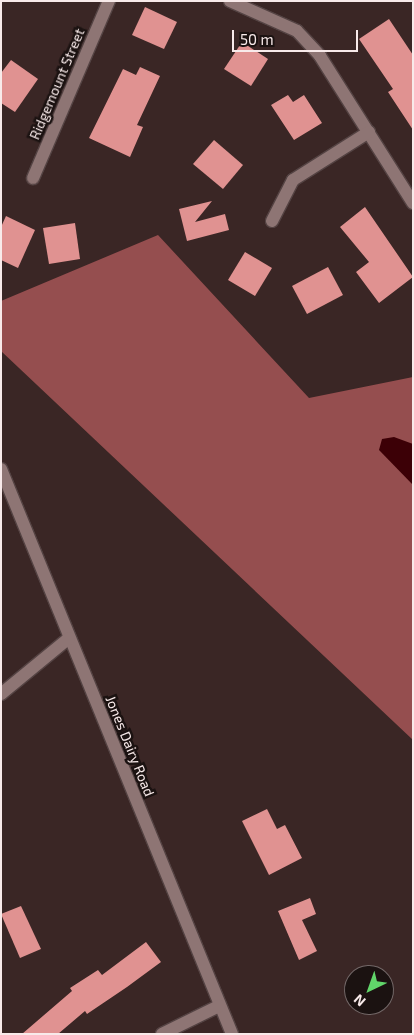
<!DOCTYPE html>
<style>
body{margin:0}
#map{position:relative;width:414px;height:1035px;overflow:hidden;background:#3a2625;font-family:"Exo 2",sans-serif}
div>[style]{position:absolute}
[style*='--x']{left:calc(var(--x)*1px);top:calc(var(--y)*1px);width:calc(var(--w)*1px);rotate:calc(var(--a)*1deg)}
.forest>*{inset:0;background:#954e4f}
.water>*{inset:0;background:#3c0006}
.building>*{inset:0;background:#e09291}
.roads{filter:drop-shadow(1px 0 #544343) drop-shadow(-1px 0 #544343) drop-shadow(0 1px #544343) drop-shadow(0 -1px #544343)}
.minor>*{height:12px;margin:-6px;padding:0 6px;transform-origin:6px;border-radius:6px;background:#8e7574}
span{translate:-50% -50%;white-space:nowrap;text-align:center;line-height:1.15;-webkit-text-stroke:5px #1b1211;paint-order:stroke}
.street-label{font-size:14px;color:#f8eaea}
.frame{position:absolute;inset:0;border:2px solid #f8eaea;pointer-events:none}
.north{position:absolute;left:344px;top:965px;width:50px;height:50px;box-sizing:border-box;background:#1b1211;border:1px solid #736868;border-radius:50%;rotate:222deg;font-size:14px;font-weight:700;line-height:20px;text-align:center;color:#f8eaea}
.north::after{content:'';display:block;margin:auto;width:18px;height:22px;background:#61d56a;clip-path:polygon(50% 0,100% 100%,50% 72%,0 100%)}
.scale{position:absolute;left:232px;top:30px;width:126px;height:22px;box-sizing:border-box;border:2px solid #f8eaea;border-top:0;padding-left:6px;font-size:15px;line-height:18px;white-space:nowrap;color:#f8eaea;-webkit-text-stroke:4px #1b1211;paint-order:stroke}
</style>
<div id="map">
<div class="forest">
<div style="clip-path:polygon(158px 235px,309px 398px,413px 377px,413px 740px,1px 351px,1px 301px)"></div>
</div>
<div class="water">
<div style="clip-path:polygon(394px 437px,413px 444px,413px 485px,379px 450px,382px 439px)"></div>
</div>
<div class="building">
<div style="clip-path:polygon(145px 7px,177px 22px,164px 49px,132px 35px)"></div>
<div style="clip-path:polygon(389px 19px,413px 55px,413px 130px,388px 92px,393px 89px,359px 39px)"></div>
<div style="clip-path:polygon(242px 42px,268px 59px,251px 86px,224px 69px)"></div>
<div style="clip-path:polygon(11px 60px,38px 79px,15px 112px,1px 103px,1px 73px)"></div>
<div style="clip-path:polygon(140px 67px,160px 76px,137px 125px,143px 127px,130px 157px,89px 138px,123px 69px,136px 75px)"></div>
<div style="clip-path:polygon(288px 95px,293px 102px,304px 95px,322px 123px,294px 140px,271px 105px)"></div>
<div style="clip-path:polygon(214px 140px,243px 165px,223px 189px,193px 164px)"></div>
<div style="clip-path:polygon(212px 201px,195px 222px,225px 214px,229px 230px,187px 241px,179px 209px)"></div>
<div style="clip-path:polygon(365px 207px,413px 277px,379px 303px,356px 272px,369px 262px,340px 227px)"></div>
<div style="clip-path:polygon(6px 216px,35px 230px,18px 268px,1px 260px,1px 227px)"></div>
<div style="clip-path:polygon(75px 223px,80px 259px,49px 264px,43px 228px)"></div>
<div style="clip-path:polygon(245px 252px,272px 268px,255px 296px,228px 280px)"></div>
<div style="clip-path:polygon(328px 267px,343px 295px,307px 314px,292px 286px)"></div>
<div style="clip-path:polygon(267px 809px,277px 829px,285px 825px,302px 858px,269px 875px,242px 821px)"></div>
<div style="clip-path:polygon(310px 898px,316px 914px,302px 920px,317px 951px,299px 960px,278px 911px)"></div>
<div style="clip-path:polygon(21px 906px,41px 949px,20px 958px,1px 914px)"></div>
<div style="clip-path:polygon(146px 942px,161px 962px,127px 987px,87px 1014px,85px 1011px,58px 1034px,22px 1034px,72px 991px,70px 988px,98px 970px,102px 975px)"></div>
</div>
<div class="roads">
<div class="minor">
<div style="--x:230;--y:1;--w:73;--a:24.1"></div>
<div style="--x:297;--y:31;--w:34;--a:47"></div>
<div style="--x:320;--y:56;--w:174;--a:57.7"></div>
<div style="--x:33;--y:178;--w:193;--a:-66.8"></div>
<div style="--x:272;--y:221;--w:46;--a:-62.9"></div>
<div style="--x:293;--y:180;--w:90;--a:-32.3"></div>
<div style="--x:1;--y:469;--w:610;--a:67.76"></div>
<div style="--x:1;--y:694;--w:88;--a:-39.5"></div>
<div style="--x:162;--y:1034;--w:64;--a:-26.2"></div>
</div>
</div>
<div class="street-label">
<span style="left:57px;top:84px;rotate:-67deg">Ridgemount Street</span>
<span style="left:130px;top:746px;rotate:68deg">Jones Dairy Road</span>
</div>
<div class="frame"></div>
<div class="north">N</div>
<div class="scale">50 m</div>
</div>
